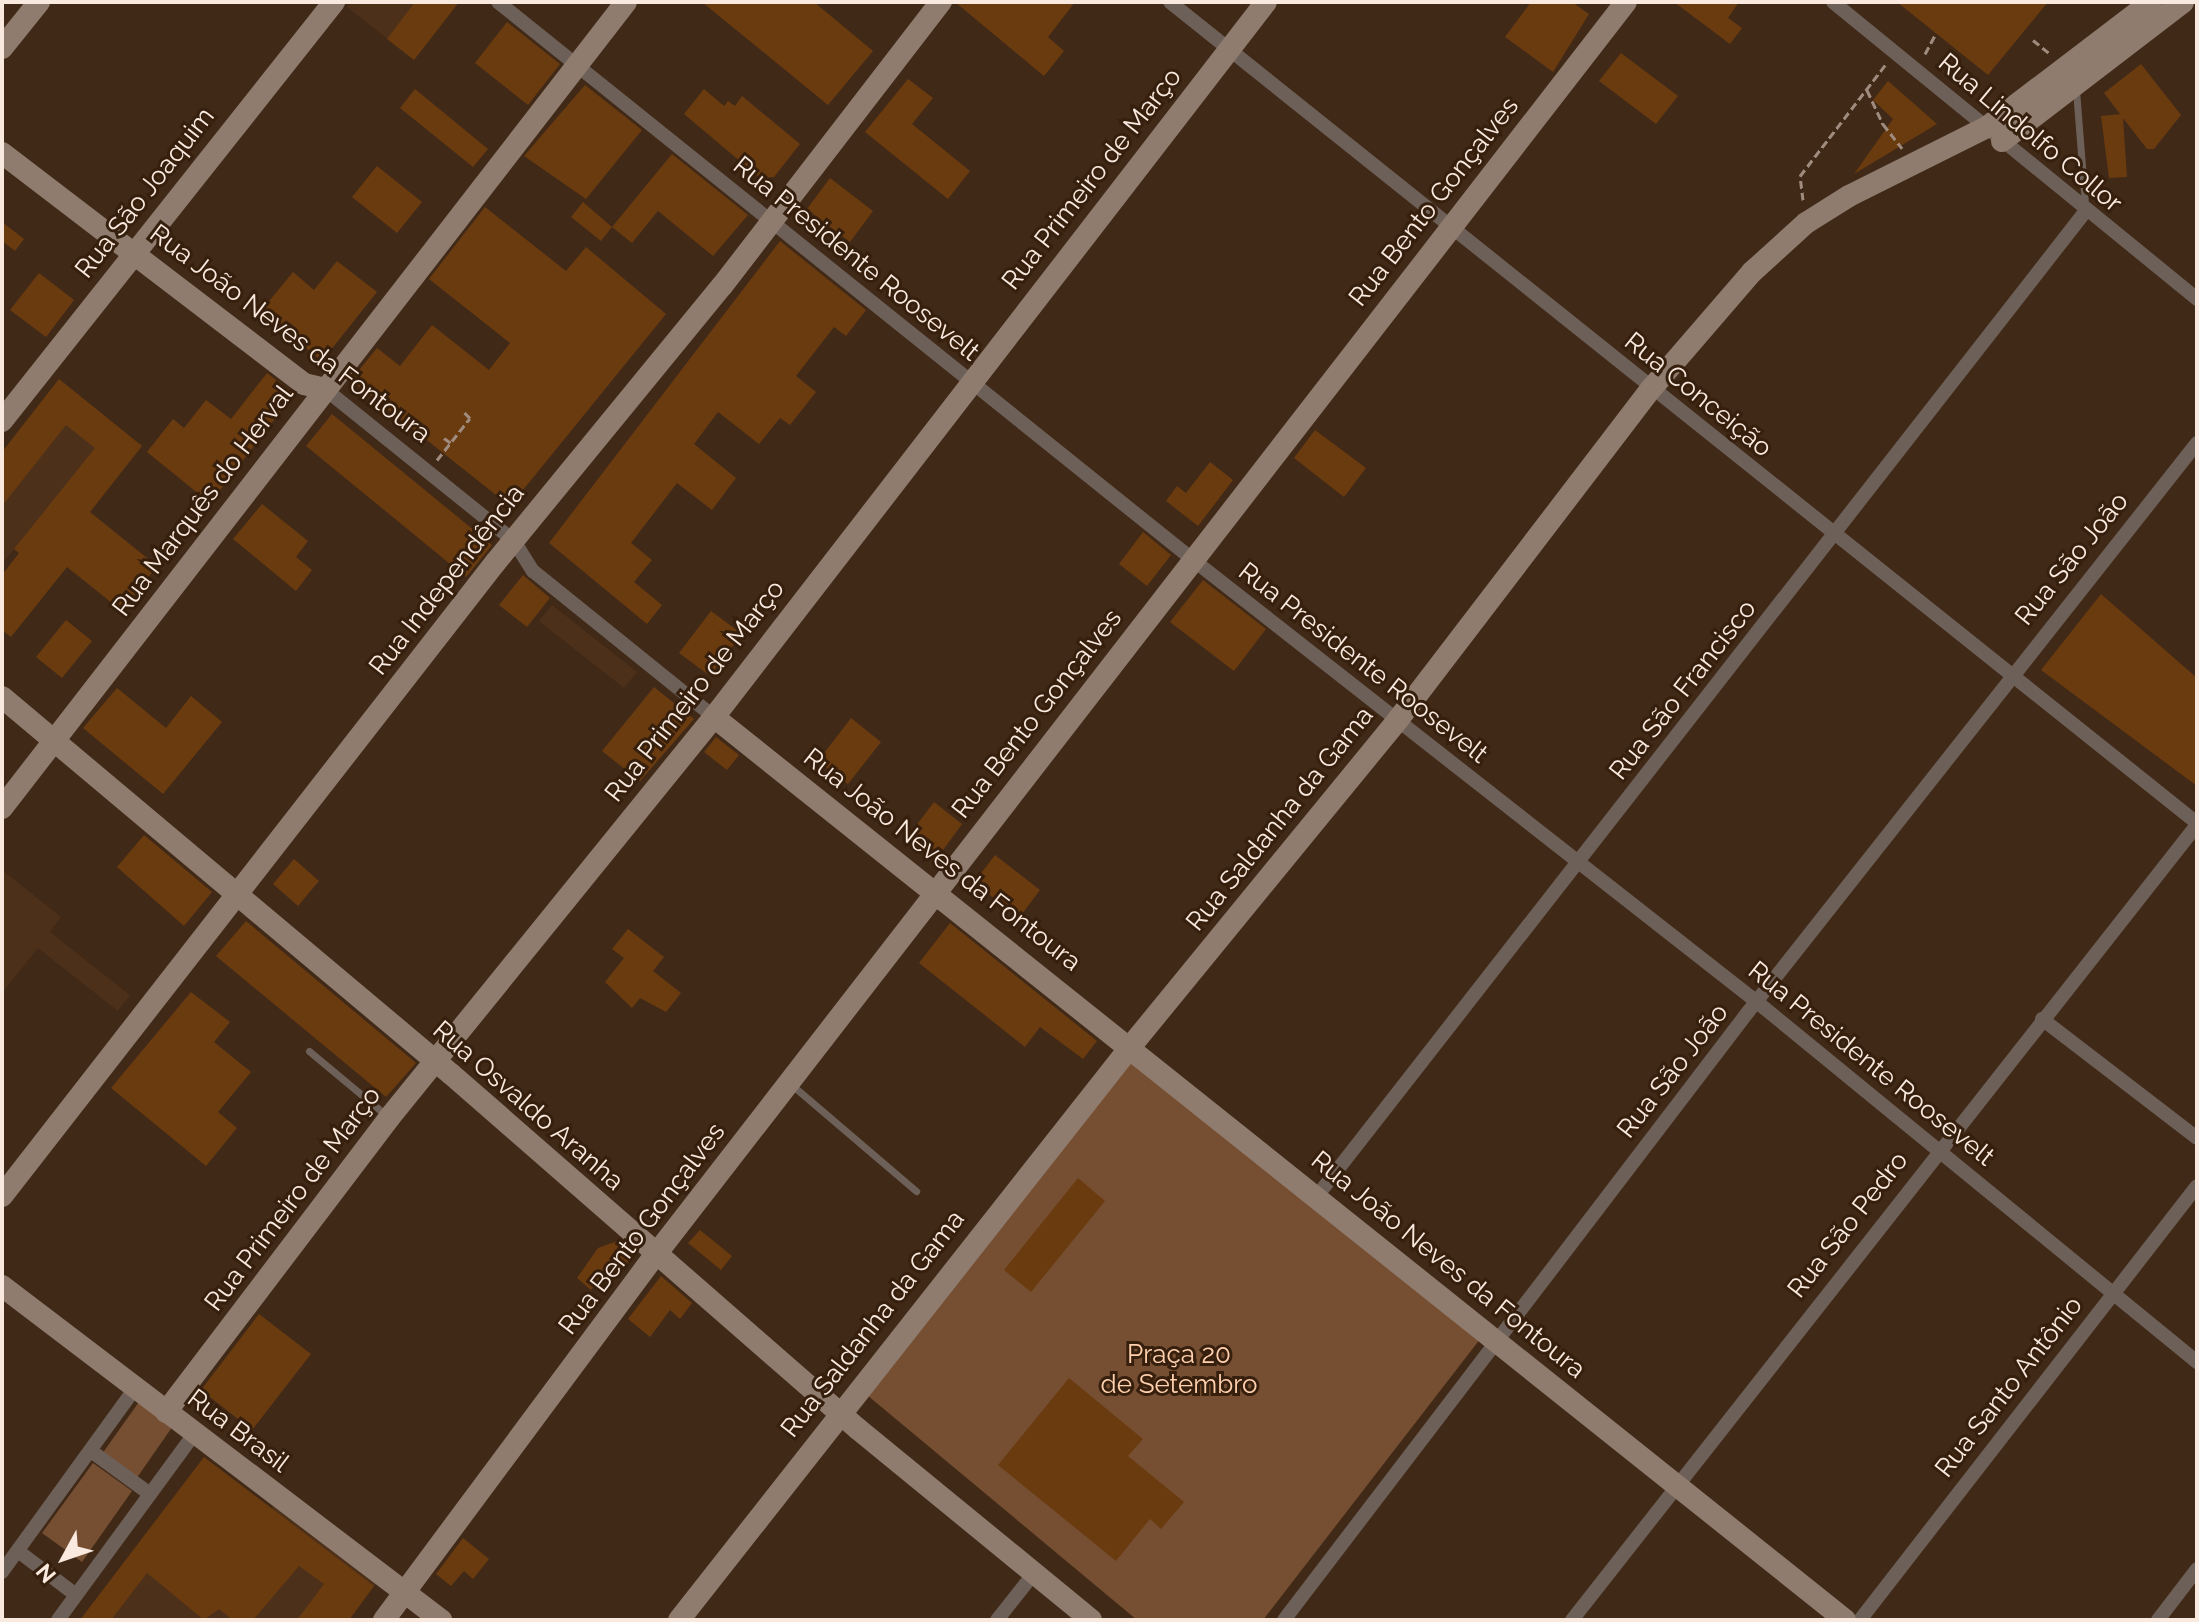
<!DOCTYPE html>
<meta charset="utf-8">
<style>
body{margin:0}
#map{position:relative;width:2199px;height:1622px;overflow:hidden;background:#402917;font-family:Raleway,sans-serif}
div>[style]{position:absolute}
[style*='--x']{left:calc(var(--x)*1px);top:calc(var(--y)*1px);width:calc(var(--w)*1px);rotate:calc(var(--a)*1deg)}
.built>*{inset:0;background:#4d3019}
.green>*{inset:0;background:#764f32}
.building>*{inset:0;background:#6b3b10}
.path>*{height:3px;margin-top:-1.5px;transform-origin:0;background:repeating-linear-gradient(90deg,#9f8c7e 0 8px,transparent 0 12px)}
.lane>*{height:7px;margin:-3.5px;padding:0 3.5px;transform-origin:3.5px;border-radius:3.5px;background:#6d6058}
.street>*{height:14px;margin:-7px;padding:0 7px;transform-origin:7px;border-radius:7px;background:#6d6058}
.secondary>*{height:22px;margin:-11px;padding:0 11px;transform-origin:11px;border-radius:11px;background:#8f7c6e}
span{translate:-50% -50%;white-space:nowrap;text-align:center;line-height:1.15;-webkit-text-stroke:6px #361f0d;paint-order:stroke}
.street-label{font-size:26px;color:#f9e9de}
.park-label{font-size:26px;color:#ffd0ae}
.frame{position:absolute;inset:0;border:4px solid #f9e9de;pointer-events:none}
.north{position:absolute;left:24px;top:1518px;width:80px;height:80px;-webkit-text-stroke:6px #361f0d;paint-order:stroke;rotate:230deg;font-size:22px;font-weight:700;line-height:32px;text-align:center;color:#f9e9de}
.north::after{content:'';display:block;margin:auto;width:28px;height:36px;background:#f9e9de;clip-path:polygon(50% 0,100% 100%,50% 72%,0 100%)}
</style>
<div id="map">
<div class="built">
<div style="clip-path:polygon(351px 2px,459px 2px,414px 60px,347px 7px)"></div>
<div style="clip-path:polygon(59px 379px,142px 446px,43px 572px,14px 549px,2px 564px,2px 452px)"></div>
<div style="clip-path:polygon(552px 605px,637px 672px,624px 688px,539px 621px)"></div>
<div style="clip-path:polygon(2px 870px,61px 917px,50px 932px,130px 995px,118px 1011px,38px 948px,2px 993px)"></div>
<div style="clip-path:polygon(169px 1504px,237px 1555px,275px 1504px,378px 1581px,349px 1620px,80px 1620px)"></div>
</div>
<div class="green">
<div style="clip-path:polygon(1137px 1055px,1484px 1334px,1263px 1620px,1137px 1620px,867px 1395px)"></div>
<div style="clip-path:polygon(141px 1399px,175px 1423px,136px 1479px,102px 1454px)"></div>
<div style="clip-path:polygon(93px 1463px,132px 1491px,82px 1562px,42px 1533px)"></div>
</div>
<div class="building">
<div style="clip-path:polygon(415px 2px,459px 2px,414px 60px,387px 39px)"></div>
<div style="clip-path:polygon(702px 2px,814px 2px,873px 51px,828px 105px)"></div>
<div style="clip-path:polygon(955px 2px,1075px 2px,1048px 37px,1064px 51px,1044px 76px)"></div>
<div style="clip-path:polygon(1531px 2px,1572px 2px,1589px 14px,1553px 72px,1505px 37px)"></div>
<div style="clip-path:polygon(1674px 2px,1739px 2px,1728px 18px,1742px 28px,1730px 44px)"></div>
<div style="clip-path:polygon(1897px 2px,2048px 2px,1988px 75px)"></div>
<div style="clip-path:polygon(507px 22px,560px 64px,528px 105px,475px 63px)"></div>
<div style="clip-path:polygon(1621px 53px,1678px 96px,1656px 124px,1599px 81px)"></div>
<div style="clip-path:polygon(2141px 64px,2181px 115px,2154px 149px,2147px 149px,2123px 118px,2127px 177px,2109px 178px,2101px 116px,2120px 114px,2104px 93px)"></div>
<div style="clip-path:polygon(908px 79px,933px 98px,912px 124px,970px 171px,948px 199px,865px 132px)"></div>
<div style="clip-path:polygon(1888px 81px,1937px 124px,1854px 174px,1893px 119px,1873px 100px)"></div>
<div style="clip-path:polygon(585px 85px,642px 130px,586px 199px,524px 156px)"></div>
<div style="clip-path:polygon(415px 89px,488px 149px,473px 167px,400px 108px)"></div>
<div style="clip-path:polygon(704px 89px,724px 106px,728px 101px,735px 106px,742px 96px,800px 144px,774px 177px,760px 178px,684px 114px)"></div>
<div style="clip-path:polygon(672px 154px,748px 215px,713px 256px,658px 211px,632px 243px,612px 227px)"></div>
<div style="clip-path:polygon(377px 166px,422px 202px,397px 233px,352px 197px)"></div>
<div style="clip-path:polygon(830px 178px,873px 211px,850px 242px,807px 209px)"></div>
<div style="clip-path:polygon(583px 202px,612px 227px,601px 241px,571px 217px)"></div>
<div style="clip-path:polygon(485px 207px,566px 271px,586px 247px,666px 314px,510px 506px,351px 380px,377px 348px,400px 366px,432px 325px,489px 370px,510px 343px,429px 279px)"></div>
<div style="clip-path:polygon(2px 222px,24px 239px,15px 251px,2px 241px)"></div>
<div style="clip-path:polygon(780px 241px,866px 310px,846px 336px,834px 327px,796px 376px,816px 392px,790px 425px,780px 418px,759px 444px,718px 412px,694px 444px,736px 478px,712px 510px,677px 483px,631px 543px,652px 560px,634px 582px,662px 605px,647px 624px,549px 543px)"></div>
<div style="clip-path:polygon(337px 261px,377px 292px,322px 361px,261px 311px,293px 272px,314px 290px)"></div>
<div style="clip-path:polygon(39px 273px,74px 300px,46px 337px,10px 310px)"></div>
<div style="clip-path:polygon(267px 373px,294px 394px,210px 503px,147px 452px,173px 419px,184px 428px,206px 400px,231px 419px)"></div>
<div style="clip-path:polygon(59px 379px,142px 446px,90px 512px,157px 566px,122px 611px,67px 567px,11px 637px,2px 630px,2px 575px,19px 553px,14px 549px,95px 448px,66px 425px,2px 506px,2px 452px)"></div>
<div style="clip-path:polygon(332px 414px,492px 545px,466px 577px,306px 446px)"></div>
<div style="clip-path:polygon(1315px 430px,1366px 468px,1344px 497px,1294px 458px)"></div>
<div style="clip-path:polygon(1210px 462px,1233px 480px,1198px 526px,1166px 501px,1177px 486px,1186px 493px)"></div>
<div style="clip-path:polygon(262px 504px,308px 541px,296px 557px,312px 570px,296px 591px,233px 539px)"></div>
<div style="clip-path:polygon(1143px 532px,1171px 555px,1147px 586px,1119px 564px)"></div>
<div style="clip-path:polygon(523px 575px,550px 598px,527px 627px,499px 605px)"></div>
<div style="clip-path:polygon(1203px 580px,1266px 629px,1234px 671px,1170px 622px)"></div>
<div style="clip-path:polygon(2101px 594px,2197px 678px,2197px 786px,2041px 670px)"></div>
<div style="clip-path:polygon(711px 611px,742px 634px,710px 676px,679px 653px)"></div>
<div style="clip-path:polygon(66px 620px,92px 641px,62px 678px,36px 657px)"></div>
<div style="clip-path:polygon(654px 687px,694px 719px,640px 781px,602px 751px)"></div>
<div style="clip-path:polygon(117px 688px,166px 728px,191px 696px,222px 722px,163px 794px,83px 728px)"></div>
<div style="clip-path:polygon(851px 718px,881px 742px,848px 784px,818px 761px)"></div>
<div style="clip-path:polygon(716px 737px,739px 755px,727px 770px,704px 752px)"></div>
<div style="clip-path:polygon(934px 802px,962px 824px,938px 857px,909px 835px)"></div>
<div style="clip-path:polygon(144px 835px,212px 892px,184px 926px,117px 867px)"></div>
<div style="clip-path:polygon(995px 855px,1040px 890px,1019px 918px,981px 888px,979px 876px)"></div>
<div style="clip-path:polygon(294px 859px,319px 881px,298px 906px,273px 884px)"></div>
<div style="clip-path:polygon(246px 921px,416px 1063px,386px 1097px,216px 956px)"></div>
<div style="clip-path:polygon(950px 923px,1097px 1041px,1083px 1059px,1040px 1027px,1025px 1047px,919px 963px)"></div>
<div style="clip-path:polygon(628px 929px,664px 957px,653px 971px,681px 993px,666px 1012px,640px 998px,632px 1008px,605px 982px,624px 958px,612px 949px)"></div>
<div style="clip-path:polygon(191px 992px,230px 1022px,214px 1042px,251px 1072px,218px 1112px,237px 1128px,206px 1166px,111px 1088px)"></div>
<div style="clip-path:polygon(1078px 1178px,1105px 1201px,1031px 1292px,1004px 1270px)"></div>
<div style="clip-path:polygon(700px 1230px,732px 1256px,721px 1270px,688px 1243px)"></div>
<div style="clip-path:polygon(620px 1240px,635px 1253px,614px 1280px,605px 1273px,591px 1290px,577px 1278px,598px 1248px)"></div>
<div style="clip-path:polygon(661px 1276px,692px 1303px,680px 1319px,670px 1310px,650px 1337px,628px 1319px)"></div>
<div style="clip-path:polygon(259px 1314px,311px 1354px,252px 1430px,201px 1390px)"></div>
<div style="clip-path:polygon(1069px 1378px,1143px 1439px,1128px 1456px,1184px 1502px,1161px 1529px,1150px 1519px,1116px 1561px,998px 1465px)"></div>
<div style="clip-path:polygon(204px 1457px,374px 1586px,349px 1620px,297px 1620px,324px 1584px,299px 1566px,253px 1620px,233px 1620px,219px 1609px,204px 1620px,147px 1573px,111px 1620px,80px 1620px)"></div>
<div style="clip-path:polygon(463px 1538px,489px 1559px,473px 1579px,464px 1571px,451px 1586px,436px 1574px)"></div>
</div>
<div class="path">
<div style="--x:2033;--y:40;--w:22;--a:39"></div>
<div style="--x:1925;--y:54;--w:24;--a:-62"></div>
<div style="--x:1867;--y:90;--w:38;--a:65"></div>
<div style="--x:1883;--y:124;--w:31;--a:52"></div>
<div style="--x:1803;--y:200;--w:24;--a:-97"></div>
<div style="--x:1800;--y:176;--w:141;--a:-52.5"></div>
<div style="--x:444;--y:438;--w:9;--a:36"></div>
<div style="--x:437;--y:460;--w:53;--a:-51.8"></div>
<div style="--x:470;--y:418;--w:8;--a:-135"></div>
</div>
<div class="lane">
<div style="--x:2076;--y:90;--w:115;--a:85.5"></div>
<div style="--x:309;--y:1051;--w:102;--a:39.8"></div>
<div style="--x:793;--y:1086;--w:162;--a:40.5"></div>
</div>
<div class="street">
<div style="--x:498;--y:2;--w:890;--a:38.75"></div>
<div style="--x:1192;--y:559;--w:718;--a:38.1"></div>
<div style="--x:1757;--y:1002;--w:569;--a:39.29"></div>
<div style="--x:1170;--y:2;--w:1315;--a:38.64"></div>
<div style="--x:1833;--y:2;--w:470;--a:39.2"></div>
<div style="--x:325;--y:389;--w:243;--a:38.8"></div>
<div style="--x:514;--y:541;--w:36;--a:58"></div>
<div style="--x:533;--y:571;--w:233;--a:38.9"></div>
<div style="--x:2042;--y:1019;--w:195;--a:37.5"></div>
<div style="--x:1317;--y:1196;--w:1248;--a:-52.03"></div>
<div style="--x:91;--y:1451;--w:73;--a:36.1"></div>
<div style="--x:18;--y:1551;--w:73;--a:37.2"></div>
<div style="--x:2;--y:1572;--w:227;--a:-54.1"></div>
<div style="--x:58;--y:1620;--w:230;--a:-53.8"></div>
<div style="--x:997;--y:1620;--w:61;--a:-51.6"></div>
<div style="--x:1284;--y:1620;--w:765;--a:-52.65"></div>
<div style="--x:1748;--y:1012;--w:725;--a:-51.72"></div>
<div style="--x:1572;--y:1620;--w:1011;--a:-51.83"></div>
<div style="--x:1860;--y:1620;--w:549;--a:-52.17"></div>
<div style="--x:2158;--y:1620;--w:64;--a:-52.6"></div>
</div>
<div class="secondary">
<div style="--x:2;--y:48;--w:59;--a:-51.2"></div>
<div style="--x:2002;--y:141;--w:228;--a:-37.5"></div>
<div style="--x:2;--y:153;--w:380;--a:37.4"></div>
<div style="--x:304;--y:384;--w:22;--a:13"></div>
<div style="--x:2;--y:421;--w:535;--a:-51.61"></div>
<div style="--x:2;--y:697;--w:586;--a:40.02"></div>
<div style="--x:451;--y:1074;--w:540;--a:41.1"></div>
<div style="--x:858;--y:1429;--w:301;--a:39.3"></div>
<div style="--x:714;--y:717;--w:1447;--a:38.6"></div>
<div style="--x:2;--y:808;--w:1019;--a:-52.25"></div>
<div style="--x:2;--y:1196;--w:802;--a:-52.09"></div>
<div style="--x:495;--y:563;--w:358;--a:-50.7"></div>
<div style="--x:722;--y:286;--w:359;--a:-52.4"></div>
<div style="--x:2;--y:1286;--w:552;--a:37.26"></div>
<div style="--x:166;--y:1412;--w:369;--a:-52.8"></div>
<div style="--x:389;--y:1118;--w:516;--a:-50.98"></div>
<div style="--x:714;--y:717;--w:903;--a:-52.33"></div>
<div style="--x:384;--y:1620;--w:457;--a:-53.4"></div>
<div style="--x:657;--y:1253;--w:1582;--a:-52.24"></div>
<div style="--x:679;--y:1620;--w:731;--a:-51.78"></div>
<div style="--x:1131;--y:1046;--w:420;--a:-50.7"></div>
<div style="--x:1397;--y:721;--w:418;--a:-52.6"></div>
<div style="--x:1651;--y:389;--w:155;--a:-49.2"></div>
<div style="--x:1752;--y:272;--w:73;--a:-42.2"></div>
<div style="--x:1806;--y:223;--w:51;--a:-32.1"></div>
<div style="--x:1849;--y:196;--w:154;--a:-26.6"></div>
<div style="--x:1987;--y:127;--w:206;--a:-37.3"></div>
</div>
<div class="street-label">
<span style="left:2030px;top:133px;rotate:40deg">Rua Lindolfo Collor</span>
<span style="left:1092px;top:179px;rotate:-52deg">Rua Primeiro de Março</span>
<span style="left:145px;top:193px;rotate:-52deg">Rua São Joaquim</span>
<span style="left:1434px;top:202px;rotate:-52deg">Rua Bento Gonçalves</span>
<span style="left:856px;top:259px;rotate:39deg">Rua Presidente Roosevelt</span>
<span style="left:290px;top:334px;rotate:37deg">Rua João Neves da Fontoura</span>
<span style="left:1698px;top:395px;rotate:39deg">Rua Conceição</span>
<span style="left:203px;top:501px;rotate:-53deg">Rua Marquês do Herval</span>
<span style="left:2072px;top:559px;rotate:-51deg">Rua São João</span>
<span style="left:447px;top:580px;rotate:-52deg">Rua Independência</span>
<span style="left:1363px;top:663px;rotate:38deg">Rua Presidente Roosevelt</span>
<span style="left:1683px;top:690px;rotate:-52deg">Rua São Francisco</span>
<span style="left:695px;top:691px;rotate:-52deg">Rua Primeiro de Março</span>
<span style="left:1037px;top:714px;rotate:-52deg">Rua Bento Gonçalves</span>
<span style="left:1280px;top:819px;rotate:-51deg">Rua Saldanha da Gama</span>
<span style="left:942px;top:860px;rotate:38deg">Rua João Neves da Fontoura</span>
<span style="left:1871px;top:1064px;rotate:39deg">Rua Presidente Roosevelt</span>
<span style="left:1673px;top:1071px;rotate:-52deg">Rua São João</span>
<span style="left:528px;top:1106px;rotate:41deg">Rua Osvaldo Aranha</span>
<span style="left:293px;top:1199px;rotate:-53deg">Rua Primeiro de Março</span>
<span style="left:1848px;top:1225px;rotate:-52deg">Rua São Pedro</span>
<span style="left:642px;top:1229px;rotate:-53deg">Rua Bento Gonçalves</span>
<span style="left:1448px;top:1265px;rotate:39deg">Rua João Neves da Fontoura</span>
<span style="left:873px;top:1324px;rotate:-52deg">Rua Saldanha da Gama</span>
<span style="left:2009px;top:1387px;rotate:-52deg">Rua Santo Antônio</span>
<span style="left:238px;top:1431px;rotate:37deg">Rua Brasil</span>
</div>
<div class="park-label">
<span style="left:1179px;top:1370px">Praça 20<br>de Setembro</span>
</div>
<div class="frame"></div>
<div class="north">N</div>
</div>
